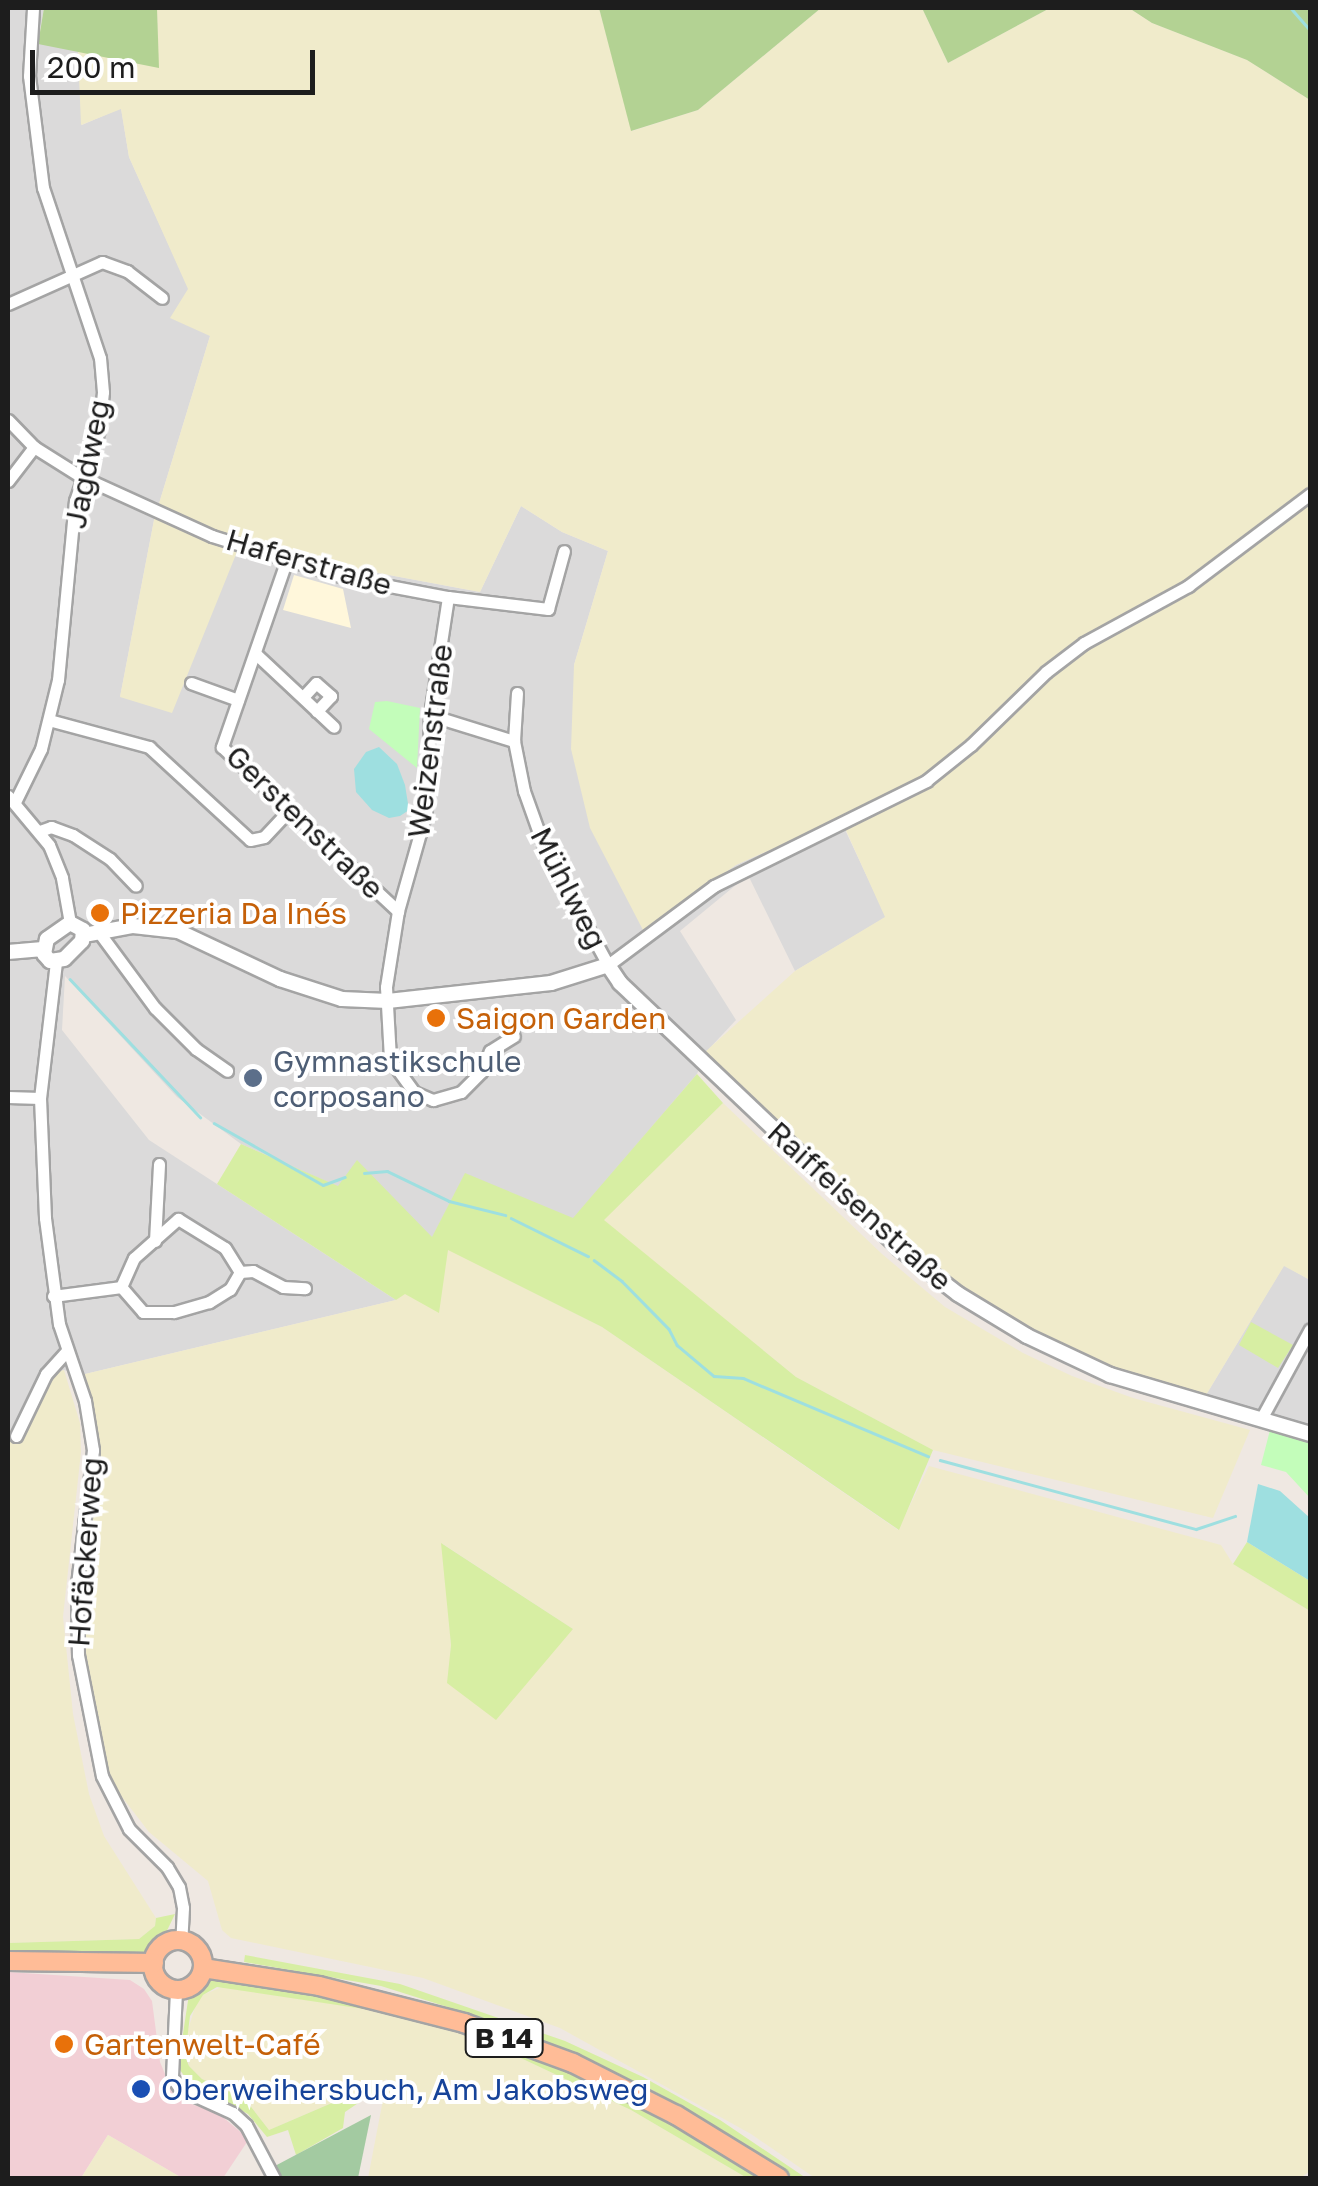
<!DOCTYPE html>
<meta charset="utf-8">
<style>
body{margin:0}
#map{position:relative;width:1318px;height:2186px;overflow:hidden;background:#efe8e2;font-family:"Golos Text",sans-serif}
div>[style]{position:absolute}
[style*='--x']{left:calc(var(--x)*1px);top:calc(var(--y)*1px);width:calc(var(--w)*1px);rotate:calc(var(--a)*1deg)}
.residential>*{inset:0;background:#dbdada}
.commercial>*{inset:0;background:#f2cfd5}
.education>*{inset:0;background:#fff7db}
.farmland>*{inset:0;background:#f0ebcb}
.grass>*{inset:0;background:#d7eea3}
.forest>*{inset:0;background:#b3d293}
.cemetery>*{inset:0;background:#a3caa1}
.park>*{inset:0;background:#c3fdba}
.water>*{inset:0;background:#9edfe0}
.stream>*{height:2.5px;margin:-1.25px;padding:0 1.25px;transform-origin:1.25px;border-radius:1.25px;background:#9edfe0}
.roads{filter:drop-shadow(2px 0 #a4a4a4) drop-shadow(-2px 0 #a4a4a4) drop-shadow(0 2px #a4a4a4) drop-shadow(0 -2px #a4a4a4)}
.minor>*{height:11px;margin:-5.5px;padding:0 5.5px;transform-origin:5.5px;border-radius:5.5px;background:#fff}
.tertiary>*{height:14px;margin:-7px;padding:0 7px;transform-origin:7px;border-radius:7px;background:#fff}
.primary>*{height:18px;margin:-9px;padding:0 9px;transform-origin:9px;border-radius:9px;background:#ffbc97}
.primary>.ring{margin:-9px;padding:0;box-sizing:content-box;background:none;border:18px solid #ffbc97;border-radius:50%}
.dots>*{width:28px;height:28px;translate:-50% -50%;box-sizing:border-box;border:5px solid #fff;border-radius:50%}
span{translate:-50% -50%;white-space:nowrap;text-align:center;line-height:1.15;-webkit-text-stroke:8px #fff;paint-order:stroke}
.shield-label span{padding:2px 8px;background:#fff;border:2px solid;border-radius:8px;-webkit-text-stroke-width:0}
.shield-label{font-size:28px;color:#1d1d1d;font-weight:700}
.street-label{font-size:30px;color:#1d1d1d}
.food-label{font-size:30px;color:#c56008}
.left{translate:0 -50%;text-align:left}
.service-label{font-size:30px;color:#4e5e75}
.transit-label{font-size:30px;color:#164399}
.frame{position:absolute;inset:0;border:10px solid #1d1d1d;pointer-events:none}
.scale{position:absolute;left:30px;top:50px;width:285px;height:45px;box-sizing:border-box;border:5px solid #1d1d1d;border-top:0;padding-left:12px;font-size:30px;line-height:35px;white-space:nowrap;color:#1d1d1d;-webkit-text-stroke:8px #fff;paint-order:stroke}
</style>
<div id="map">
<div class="residential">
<div style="clip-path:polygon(8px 8px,44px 8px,38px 43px,78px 51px,82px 125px,121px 108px,129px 157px,210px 336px,154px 520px,120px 697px,241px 541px,330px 564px,480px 592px,521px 506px,562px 532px,608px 551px,574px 665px,643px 929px,736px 865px,840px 819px,886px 917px,795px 971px,748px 875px,680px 931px,736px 1020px,706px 1052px,697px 1074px,573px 1219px,465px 1174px,432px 1238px,357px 1161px,339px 1187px,241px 1144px,177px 1097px,65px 976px,62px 1030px,149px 1140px,396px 1300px,81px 1375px,64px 1370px,55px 1373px,21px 1438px,8px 1429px)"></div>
<div style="clip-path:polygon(1284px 1265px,1310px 1280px,1310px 1426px,1206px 1395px)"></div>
</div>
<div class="commercial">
<div style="clip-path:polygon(8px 1972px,130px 1980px,144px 1989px,152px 2001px,160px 2062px,170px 2086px,188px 2103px,218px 2113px,249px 2139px,223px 2178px,182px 2178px,108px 2135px,81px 2178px,8px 2178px)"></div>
</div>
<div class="education">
<div style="clip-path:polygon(294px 575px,343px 589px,351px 628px,283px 610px)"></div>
</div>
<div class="farmland">
<div style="clip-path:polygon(157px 8px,599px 8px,632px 131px,698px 110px,821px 8px,922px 8px,948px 63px,1050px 8px,1129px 8px,1152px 23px,1247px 60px,1310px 100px,1310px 487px,1196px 576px,1071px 645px,963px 747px,930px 772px,840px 819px,736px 865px,643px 930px,590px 828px,571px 749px,574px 665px,608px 551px,562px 532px,521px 506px,480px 592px,330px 564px,241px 542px,172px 713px,120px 697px,154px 520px,210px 336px,170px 318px,188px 289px,129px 157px,121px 109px,81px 125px,78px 51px,158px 67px)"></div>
<div style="clip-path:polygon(1310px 500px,1310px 1280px,1284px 1266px,1206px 1395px,1138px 1378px,1070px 1350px,963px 1291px,902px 1242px,705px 1052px,795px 971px,885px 917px,844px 826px,930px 783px,966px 757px,1057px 667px)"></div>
<div style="clip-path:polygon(723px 1103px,882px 1254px,945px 1307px,1023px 1353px,1072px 1376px,1133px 1398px,1250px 1430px,1213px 1518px,933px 1450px,796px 1377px,603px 1220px)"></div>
<div style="clip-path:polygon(evenodd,448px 1249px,602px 1327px,898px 1530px,929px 1466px,1221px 1545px,1233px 1564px,1310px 1611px,1310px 2171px,1300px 2178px,815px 2178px,751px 2134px,560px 2028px,423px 1978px,231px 1938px,222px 1930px,208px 1881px,149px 1832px,122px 1797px,116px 1796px,104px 1762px,89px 1697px,81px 1632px,97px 1469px,96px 1446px,81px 1375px,396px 1300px,448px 1249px,443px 1544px,573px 1629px,448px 1683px,451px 1645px,443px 1544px)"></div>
<div style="clip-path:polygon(64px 1370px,80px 1423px,81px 1452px,63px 1617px,73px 1714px,89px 1794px,104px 1836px,156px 1918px,155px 1926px,139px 1939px,8px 1943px,8px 1429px,22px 1437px,54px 1373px)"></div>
<div style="clip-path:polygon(224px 1986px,404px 2015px,487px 2042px,631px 2110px,747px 2178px,368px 2178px,387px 2079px,269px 2130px,245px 2099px,202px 2079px,189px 2066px,187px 2033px,196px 2004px,203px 1995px)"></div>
<div style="clip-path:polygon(108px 2135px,182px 2178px,81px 2178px)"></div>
</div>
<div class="grass">
<div style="clip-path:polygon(697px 1074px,723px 1103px,604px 1220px,796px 1377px,933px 1450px,899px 1530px,602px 1327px,448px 1250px,439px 1313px,405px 1294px,396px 1300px,217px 1184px,241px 1144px,338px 1186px,357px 1160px,432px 1237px,465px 1173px,573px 1218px)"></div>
<div style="clip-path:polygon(1251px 1322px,1293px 1345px,1278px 1368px,1239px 1345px)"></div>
<div style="clip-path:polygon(1247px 1542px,1310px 1581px,1310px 1611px,1233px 1564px)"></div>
<div style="clip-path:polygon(441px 1543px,573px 1629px,496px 1720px,447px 1683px,451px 1645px)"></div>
<div style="clip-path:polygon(175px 1914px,162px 1941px,144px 1954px,8px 1950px,8px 1943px,139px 1939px,155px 1926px,156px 1918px)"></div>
<div style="clip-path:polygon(245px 1955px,400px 1984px,565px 2041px,643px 2077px,720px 2120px,806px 2178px,794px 2178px,654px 2091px,585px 2058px,476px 2016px,381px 1986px,244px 1962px)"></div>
<div style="clip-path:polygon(214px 1976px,306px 1987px,472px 2027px,598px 2082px,745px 2163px,764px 2178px,747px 2178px,631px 2110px,487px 2042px,404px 2015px,217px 1987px,203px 1995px,190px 2016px,185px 2056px,189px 2066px,202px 2079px,245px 2099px,269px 2130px,376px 2084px,373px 2093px,345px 2112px,343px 2128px,296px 2155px,288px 2130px,267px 2137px,248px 2114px,189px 2083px,178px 2067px,189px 1994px,195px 1985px)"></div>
</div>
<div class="forest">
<div style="clip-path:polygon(44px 8px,157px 8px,159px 68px,38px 44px)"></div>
<div style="clip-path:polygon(599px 8px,821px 8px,698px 110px,631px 131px)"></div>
<div style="clip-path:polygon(922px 8px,1050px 8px,948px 63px)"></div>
<div style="clip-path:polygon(1129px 8px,1310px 8px,1310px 100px,1247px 60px,1152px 23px)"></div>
</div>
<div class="cemetery">
<div style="clip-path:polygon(371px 2115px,358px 2178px,277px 2178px,273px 2167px)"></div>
</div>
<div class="park">
<div style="clip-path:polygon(387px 701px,420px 708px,417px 768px,369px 729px,375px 702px)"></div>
<div style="clip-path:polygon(1270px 1430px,1310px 1443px,1310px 1498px,1286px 1472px,1261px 1465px)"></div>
</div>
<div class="water">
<div style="clip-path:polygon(379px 747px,397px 764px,405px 785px,409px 810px,400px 816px,389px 818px,372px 810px,356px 792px,354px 769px,366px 752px)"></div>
<div style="clip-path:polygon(1258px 1484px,1280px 1491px,1310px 1518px,1310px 1581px,1247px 1542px)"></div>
</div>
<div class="stream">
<div style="--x:1291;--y:8;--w:29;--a:49"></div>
<div style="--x:70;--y:979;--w:190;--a:46.7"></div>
<div style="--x:214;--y:1123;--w:125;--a:29.6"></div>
<div style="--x:323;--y:1185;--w:23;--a:-20"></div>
<div style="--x:364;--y:1173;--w:23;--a:-5"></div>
<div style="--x:387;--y:1171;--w:69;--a:25.8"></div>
<div style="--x:449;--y:1201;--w:58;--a:14"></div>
<div style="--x:511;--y:1218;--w:86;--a:26.3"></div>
<div style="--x:594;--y:1260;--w:35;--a:37"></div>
<div style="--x:622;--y:1281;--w:67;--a:45.6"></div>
<div style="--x:669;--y:1329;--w:18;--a:63"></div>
<div style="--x:677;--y:1345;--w:48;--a:40"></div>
<div style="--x:714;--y:1376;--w:29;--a:4"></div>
<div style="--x:743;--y:1378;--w:201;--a:22.9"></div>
<div style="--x:940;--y:1460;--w:265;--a:15.1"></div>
<div style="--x:1196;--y:1529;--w:41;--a:-18.4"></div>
</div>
<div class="roads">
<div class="minor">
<div style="--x:8;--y:304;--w:103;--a:-24.1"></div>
<div style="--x:102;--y:262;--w:27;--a:20"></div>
<div style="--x:127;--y:271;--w:44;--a:37.6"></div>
<div style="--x:8;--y:420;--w:37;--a:46"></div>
<div style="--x:34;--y:447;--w:54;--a:32.2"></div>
<div style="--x:80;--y:476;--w:145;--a:24.4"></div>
<div style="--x:212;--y:536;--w:141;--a:17.3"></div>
<div style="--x:347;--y:578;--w:103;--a:10.7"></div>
<div style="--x:448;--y:597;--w:101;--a:6.8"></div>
<div style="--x:548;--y:609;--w:60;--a:-74.6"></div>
<div style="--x:8;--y:481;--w:43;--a:-52.6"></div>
<div style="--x:286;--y:562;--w:196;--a:109.1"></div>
<div style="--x:222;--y:747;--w:241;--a:43"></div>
<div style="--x:448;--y:597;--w:119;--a:98.7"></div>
<div style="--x:430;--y:715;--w:97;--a:92.4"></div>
<div style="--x:426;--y:812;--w:103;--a:105.8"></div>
<div style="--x:398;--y:911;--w:77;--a:99"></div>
<div style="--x:386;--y:987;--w:72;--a:86.8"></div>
<div style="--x:390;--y:1059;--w:41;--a:54"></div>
<div style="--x:414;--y:1092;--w:21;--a:23"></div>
<div style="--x:433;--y:1100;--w:29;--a:-16"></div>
<div style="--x:461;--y:1092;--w:28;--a:-45"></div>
<div style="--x:481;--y:1072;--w:23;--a:-67"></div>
<div style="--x:490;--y:1051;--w:28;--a:-32"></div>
<div style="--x:257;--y:655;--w:105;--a:43.1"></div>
<div style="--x:191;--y:683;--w:50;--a:19.9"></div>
<div style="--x:517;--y:693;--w:48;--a:93.6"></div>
<div style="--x:514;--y:741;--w:51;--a:78.7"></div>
<div style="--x:524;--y:791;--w:59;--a:70.3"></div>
<div style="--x:544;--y:847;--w:134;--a:61.5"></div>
<div style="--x:608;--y:965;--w:132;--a:-36.7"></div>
<div style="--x:714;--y:886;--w:237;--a:-26.3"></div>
<div style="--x:926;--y:781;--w:58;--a:-38.7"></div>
<div style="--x:971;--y:745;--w:105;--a:-44.2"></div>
<div style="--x:1046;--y:672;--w:48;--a:-37.3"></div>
<div style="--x:1084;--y:643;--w:119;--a:-28.7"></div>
<div style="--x:1188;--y:586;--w:153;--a:-37"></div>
<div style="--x:303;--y:697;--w:19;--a:-47"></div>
<div style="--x:316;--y:683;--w:20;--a:41"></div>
<div style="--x:331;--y:696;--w:21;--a:133"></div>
<div style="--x:430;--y:715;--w:88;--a:17.2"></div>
<div style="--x:49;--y:720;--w:104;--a:15.1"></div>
<div style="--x:149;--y:747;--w:137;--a:42.6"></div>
<div style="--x:250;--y:840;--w:14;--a:-12"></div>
<div style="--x:264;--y:837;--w:35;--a:-47"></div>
<div style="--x:8;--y:796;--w:64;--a:50.1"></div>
<div style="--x:49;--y:845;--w:35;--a:68"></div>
<div style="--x:62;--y:878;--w:46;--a:79.9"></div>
<div style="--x:15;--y:802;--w:59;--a:-63.9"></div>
<div style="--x:41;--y:749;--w:71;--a:-76.2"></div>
<div style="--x:58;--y:680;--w:180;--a:-84.6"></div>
<div style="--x:75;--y:501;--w:75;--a:-71.3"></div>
<div style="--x:99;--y:430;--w:38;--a:-84"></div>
<div style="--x:103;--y:392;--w:34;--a:-95"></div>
<div style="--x:100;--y:358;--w:179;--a:-108.5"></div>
<div style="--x:43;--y:188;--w:113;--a:-97.1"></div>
<div style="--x:29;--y:76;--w:68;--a:-86.6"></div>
<div style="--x:40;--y:831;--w:12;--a:-20"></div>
<div style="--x:51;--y:827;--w:23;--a:20"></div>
<div style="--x:73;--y:835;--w:44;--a:33"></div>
<div style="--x:110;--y:859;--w:37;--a:46"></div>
<div style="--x:98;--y:931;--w:96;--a:53.5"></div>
<div style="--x:155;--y:1008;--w:58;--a:45"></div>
<div style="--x:196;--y:1049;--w:38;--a:35"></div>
<div style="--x:56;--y:962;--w:137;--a:96.7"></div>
<div style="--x:40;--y:1098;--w:120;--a:87.6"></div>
<div style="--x:45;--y:1218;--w:107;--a:82.5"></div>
<div style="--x:59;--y:1324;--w:81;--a:71.3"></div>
<div style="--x:85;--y:1401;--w:50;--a:80.7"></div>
<div style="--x:93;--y:1450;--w:136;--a:96.8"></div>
<div style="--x:77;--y:1585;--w:70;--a:89.2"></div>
<div style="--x:78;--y:1655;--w:123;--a:78.8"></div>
<div style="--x:102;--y:1776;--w:59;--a:63"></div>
<div style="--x:129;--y:1829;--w:54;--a:45"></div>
<div style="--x:167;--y:1867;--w:23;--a:59"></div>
<div style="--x:179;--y:1887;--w:21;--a:79"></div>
<div style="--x:183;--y:1908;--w:33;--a:93"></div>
<div style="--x:8;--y:1097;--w:32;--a:2"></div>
<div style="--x:178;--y:1219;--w:55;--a:31.7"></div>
<div style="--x:225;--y:1248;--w:28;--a:58"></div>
<div style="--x:240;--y:1272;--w:20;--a:120"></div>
<div style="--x:230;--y:1289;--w:25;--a:148"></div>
<div style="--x:209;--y:1302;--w:37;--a:164"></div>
<div style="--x:173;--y:1312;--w:30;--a:180"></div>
<div style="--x:143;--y:1312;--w:33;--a:-131"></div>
<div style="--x:121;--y:1287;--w:32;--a:-66"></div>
<div style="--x:134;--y:1258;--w:59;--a:-41.6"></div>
<div style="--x:155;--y:1241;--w:77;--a:-87"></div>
<div style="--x:240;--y:1272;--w:13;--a:-4"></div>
<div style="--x:253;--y:1271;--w:34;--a:28"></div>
<div style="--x:283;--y:1287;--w:22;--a:3"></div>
<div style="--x:53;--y:1296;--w:69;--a:-7.5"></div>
<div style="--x:1261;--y:1419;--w:102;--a:-61.4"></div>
<div style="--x:16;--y:1436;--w:69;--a:-64.2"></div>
<div style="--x:46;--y:1374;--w:31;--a:-48"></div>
<div style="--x:176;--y:1991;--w:86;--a:92.7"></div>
<div style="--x:172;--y:2077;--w:14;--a:56"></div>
<div style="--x:180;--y:2089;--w:58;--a:24.4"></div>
<div style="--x:233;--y:2113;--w:18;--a:43"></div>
<div style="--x:246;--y:2125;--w:60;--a:62.2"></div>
</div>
<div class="tertiary">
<div style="--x:70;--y:923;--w:15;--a:28"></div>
<div style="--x:83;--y:930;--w:11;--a:95"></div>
<div style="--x:82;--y:941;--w:25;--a:135"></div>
<div style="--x:64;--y:959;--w:14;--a:172"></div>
<div style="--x:50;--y:961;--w:9;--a:-131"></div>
<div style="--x:44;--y:954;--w:15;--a:-79"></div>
<div style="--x:47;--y:939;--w:28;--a:-35"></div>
<div style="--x:84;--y:935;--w:50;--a:-10.4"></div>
<div style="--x:133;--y:926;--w:45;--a:6.3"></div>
<div style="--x:178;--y:931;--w:113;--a:25.2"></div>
<div style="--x:280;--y:979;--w:65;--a:17.9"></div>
<div style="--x:342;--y:999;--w:46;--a:2.5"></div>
<div style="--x:388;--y:1001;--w:164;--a:-6.3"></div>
<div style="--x:551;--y:983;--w:60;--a:-17.5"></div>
<div style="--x:608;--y:965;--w:22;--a:56"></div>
<div style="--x:620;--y:983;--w:386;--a:43.5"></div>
<div style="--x:900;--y:1249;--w:73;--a:37.8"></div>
<div style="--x:958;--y:1294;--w:81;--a:31.3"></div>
<div style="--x:1027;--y:1336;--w:92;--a:25.2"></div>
<div style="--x:1110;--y:1375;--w:209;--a:16.4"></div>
<div style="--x:8;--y:952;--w:35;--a:-5"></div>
</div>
<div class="primary">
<div class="ring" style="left:153px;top:1940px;width:32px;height:32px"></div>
<div style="--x:8;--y:1961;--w:146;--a:0.8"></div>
<div style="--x:203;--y:1968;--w:117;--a:8.8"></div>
<div style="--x:319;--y:1986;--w:150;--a:14.3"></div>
<div style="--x:464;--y:2023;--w:116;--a:20.2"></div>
<div style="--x:573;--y:2063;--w:115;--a:26.8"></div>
<div style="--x:676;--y:2115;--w:121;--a:31.5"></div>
</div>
</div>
<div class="dots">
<div style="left:100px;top:913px;background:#e8710a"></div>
<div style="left:436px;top:1018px;background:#e8710a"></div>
<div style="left:253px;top:1078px;background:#5c6f8a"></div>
<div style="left:64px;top:2044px;background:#e8710a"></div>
<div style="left:141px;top:2089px;background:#1a4fb4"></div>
</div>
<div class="shield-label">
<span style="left:504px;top:2038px">B 14</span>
</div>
<div class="street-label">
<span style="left:87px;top:464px;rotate:-79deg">Jagdweg</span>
<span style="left:309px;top:562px;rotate:16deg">Haferstraße</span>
<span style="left:430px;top:741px;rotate:-83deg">Weizenstraße</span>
<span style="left:305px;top:822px;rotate:44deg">Gerstenstraße</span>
<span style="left:569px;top:888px;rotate:63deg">Mühlweg</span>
<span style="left:860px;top:1206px;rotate:42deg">Raiffeisenstraße</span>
<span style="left:85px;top:1552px;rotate:-86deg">Hofäckerweg</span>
</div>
<div class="food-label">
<span class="left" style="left:120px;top:913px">Pizzeria Da Inés</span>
<span class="left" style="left:456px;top:1018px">Saigon Garden</span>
<span class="left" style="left:84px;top:2044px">Gartenwelt-Café</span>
</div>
<div class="service-label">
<span class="left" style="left:273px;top:1078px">Gymnastikschule<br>corposano</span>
</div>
<div class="transit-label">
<span class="left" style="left:161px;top:2089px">Oberweihersbuch, Am Jakobsweg</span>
</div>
<div class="frame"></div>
<div class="scale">200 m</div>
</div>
